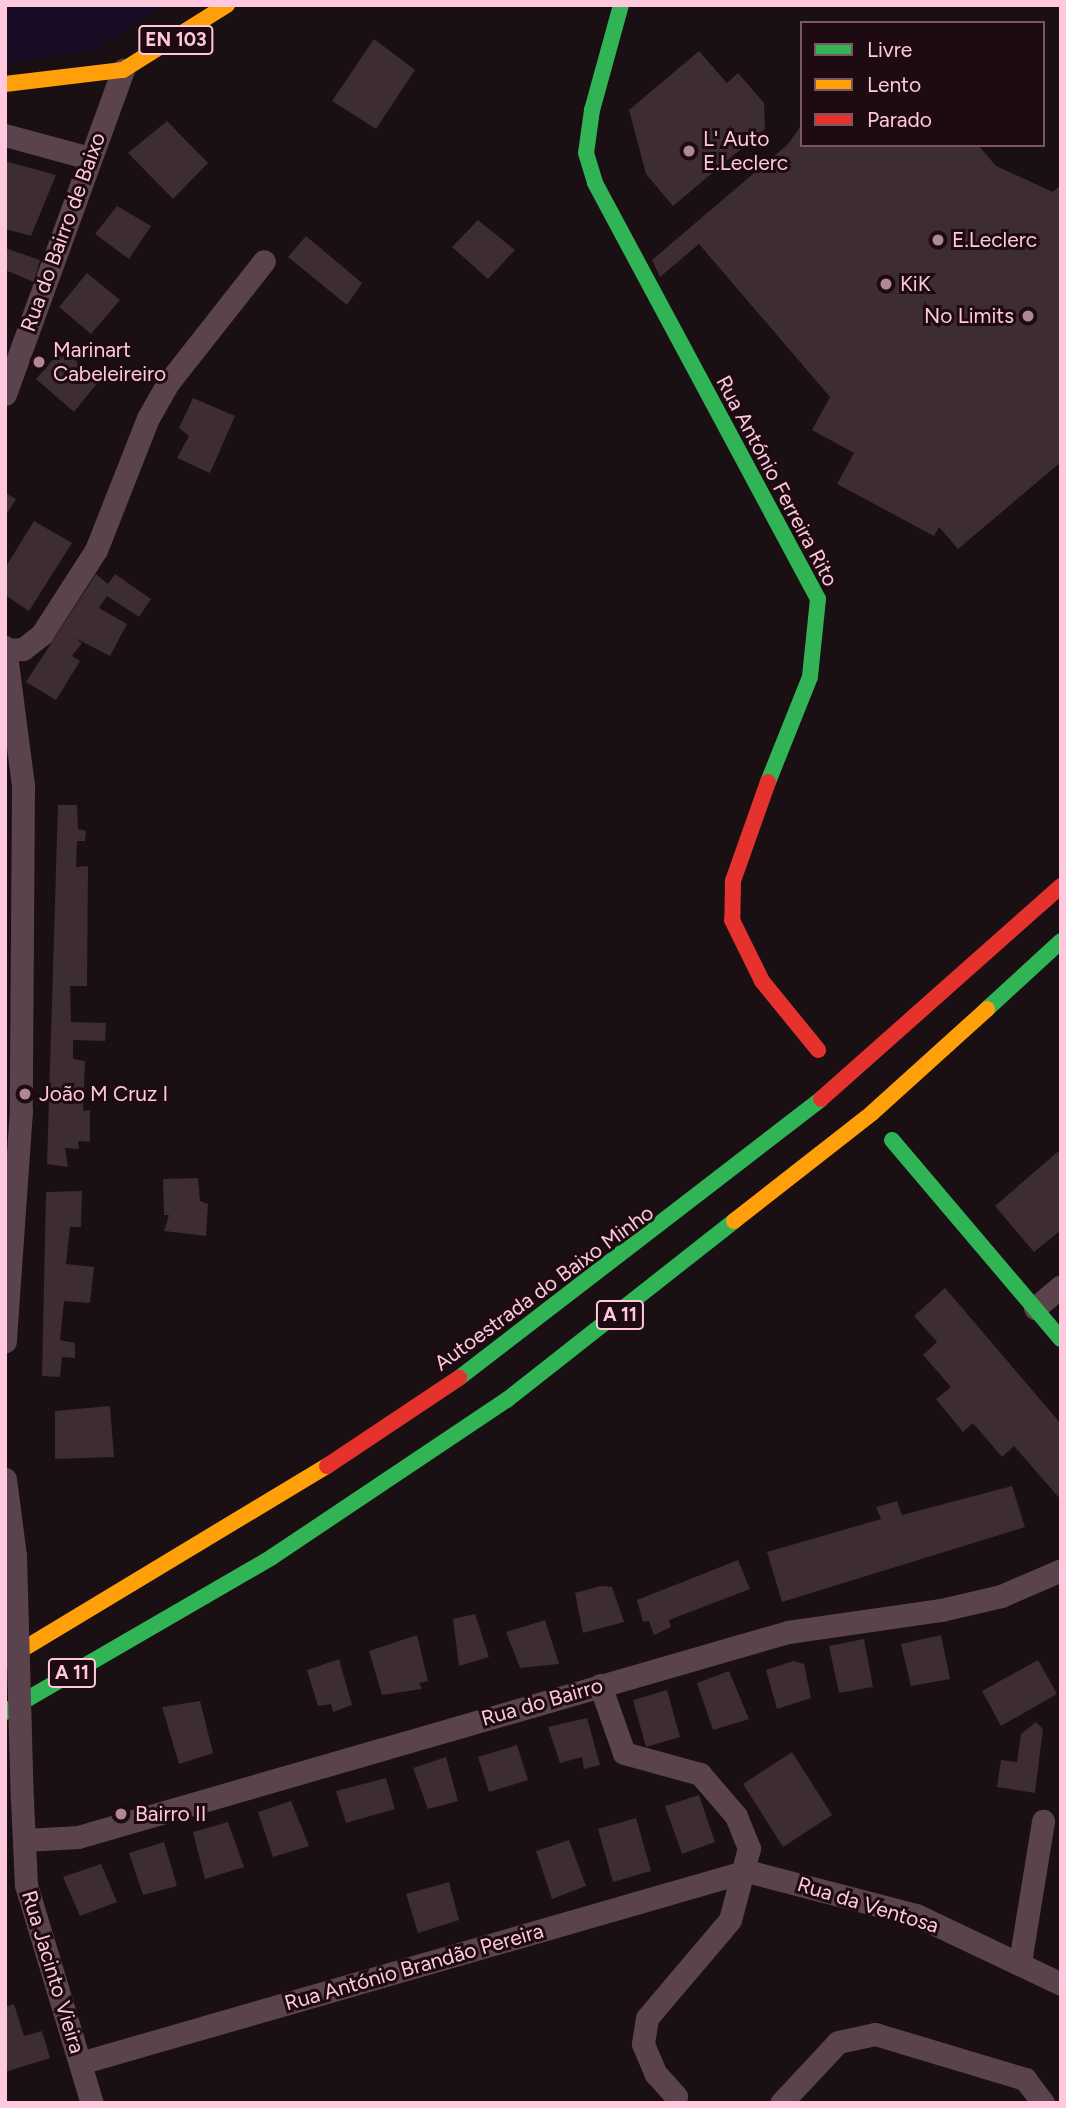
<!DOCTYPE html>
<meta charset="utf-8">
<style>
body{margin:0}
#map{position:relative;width:1066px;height:2108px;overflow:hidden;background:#1a0f12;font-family:Figtree,sans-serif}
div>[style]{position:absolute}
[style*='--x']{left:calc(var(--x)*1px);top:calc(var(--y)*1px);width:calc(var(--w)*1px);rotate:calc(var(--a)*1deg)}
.green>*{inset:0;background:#190d25}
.building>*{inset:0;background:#3d2c31}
.street>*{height:23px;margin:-11.5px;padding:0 11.5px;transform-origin:11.5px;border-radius:11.5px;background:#5b434e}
.fast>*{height:16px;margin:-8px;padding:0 8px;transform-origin:8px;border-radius:8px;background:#30b455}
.slow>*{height:16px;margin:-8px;padding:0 8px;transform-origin:8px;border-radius:8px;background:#ff9f0a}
.jam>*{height:16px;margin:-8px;padding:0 8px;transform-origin:8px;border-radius:8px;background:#e5322d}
.street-bridge>*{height:23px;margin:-11.5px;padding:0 11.5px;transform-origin:11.5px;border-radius:11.5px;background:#5b434e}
.dots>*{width:19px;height:19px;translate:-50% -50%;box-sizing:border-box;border:4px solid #1e0b11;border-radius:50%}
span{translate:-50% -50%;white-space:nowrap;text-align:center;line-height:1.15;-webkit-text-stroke:6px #1e0b11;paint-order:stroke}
.shield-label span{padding:2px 5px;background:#1e0b11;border:2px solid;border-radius:5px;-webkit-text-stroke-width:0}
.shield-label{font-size:19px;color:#ffc8de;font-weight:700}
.poi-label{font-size:21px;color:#ffc8de}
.left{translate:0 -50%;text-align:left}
.right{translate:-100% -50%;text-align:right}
.street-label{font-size:21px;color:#ffc8de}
.frame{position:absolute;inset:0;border:7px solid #ffc8de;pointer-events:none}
.legend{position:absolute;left:800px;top:21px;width:245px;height:126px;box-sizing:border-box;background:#1e0b11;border:2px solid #785763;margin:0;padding:9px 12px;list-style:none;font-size:21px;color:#ffc8de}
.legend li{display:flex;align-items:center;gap:14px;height:35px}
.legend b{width:35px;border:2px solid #785763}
</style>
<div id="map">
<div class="green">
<div style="clip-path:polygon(5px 5px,167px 5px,94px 50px,7px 64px)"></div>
</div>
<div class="building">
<div style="clip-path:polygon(374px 39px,415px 70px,376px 129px,332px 101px)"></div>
<div style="clip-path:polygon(699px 51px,727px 83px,738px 73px,764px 103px,765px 129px,673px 206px,646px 174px,629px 110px)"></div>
<div style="clip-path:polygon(167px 121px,208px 163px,173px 199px,128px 153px)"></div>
<div style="clip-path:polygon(802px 124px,802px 145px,978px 145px,996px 166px,1053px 192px,1061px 185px,1061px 462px,958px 549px,939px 527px,934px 536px,837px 484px,854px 453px,812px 430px,830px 397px,699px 244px,660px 277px,652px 260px,788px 144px)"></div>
<div style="clip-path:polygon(5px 161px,56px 175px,31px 236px,5px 229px)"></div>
<div style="clip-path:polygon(117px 206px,151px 226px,129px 259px,95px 234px)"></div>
<div style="clip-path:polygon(478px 220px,515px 250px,488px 279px,452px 247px)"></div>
<div style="clip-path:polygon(306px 236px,362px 283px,347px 305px,288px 257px)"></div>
<div style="clip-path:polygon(5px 248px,40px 260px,34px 282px,5px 270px)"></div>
<div style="clip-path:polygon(87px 273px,120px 300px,91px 334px,59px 307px)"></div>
<div style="clip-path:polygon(62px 349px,99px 381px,74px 412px,36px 379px)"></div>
<div style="clip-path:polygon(193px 398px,235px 416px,210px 473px,177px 458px,189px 436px,179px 428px)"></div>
<div style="clip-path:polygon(5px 493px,16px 499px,5px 517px)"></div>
<div style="clip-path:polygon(34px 521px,72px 543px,29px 611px,5px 595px,5px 568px)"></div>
<div style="clip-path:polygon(96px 574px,108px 584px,115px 574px,151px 599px,139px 617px,107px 596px,99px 608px,127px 624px,110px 656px,75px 638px,82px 643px,72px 656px,80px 661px,56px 700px,26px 682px)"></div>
<div style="clip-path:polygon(58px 805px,77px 805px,78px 829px,86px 831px,85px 841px,77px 841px,76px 867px,88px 866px,87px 986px,70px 986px,71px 1022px,106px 1023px,105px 1041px,73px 1040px,73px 1059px,85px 1061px,83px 1111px,90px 1110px,90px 1142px,78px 1141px,79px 1149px,65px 1148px,68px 1167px,47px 1164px)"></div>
<div style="clip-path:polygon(1061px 1149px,1061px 1230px,1034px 1252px,995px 1206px)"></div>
<div style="clip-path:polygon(198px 1178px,200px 1201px,208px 1204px,206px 1236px,164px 1231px,169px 1215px,164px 1215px,163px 1179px)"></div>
<div style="clip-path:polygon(82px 1191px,81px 1227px,70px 1227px,66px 1264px,94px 1267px,90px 1303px,64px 1301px,60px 1340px,75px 1343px,75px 1358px,62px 1357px,60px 1377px,42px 1376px,46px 1192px)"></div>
<div style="clip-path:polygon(945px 1288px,1061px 1424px,1061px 1500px,1014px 1446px,1002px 1457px,973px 1423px,963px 1432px,936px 1399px,951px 1387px,923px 1355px,937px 1342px,914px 1316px)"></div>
<div style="clip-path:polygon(110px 1406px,114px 1457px,55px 1459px,55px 1411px)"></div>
<div style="clip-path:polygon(1012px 1486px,1025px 1527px,782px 1602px,767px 1552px,881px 1519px,876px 1507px,897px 1501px,902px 1515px)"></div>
<div style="clip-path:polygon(738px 1560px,750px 1589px,669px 1620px,671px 1627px,654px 1635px,649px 1621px,643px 1622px,637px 1600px)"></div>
<div style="clip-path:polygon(601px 1586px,612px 1587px,624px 1622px,583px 1633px,575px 1593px)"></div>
<div style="clip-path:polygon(475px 1614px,489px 1657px,459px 1666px,453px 1619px)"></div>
<div style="clip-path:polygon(545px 1620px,559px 1664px,520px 1668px,506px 1632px)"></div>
<div style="clip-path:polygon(417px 1635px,428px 1681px,419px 1683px,422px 1689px,382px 1695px,369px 1651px)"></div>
<div style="clip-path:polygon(941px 1635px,950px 1679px,911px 1686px,901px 1644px)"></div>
<div style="clip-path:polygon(864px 1639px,873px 1687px,839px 1693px,829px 1646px)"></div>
<div style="clip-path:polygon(339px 1659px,352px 1705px,333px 1712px,331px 1704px,318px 1706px,307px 1670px)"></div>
<div style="clip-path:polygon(1038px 1660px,1057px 1694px,1001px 1726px,982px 1691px)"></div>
<div style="clip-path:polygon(793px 1661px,804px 1664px,811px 1698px,777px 1709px,766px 1670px)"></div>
<div style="clip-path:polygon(729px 1671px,749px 1719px,713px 1730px,697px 1683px)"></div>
<div style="clip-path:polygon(667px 1690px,680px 1737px,646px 1747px,633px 1700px)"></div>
<div style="clip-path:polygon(200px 1701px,213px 1753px,179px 1764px,162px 1707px)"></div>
<div style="clip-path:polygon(587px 1718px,600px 1765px,584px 1769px,582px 1757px,560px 1763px,548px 1727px)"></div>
<div style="clip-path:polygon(1036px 1722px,1043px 1729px,1035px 1793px,997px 1787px,1001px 1760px,1017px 1762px,1021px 1734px)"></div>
<div style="clip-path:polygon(517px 1745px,528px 1780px,489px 1792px,478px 1757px)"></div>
<div style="clip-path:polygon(792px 1752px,832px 1815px,783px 1847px,743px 1784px)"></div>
<div style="clip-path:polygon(446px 1757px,458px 1801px,428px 1809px,413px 1768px)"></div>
<div style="clip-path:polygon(386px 1778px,395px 1809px,346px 1823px,336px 1791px)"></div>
<div style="clip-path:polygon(699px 1795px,715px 1842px,682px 1854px,665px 1806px)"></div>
<div style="clip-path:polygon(291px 1801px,309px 1846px,273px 1857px,258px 1812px)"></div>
<div style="clip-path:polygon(636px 1818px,651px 1871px,613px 1882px,598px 1829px)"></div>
<div style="clip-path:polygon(228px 1822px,244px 1867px,205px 1879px,193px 1832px)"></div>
<div style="clip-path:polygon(569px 1840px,586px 1886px,552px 1899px,536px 1851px)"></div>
<div style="clip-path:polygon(164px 1842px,177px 1886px,143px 1895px,129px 1853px)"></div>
<div style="clip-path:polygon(101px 1864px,117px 1902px,80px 1916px,63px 1877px)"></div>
<div style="clip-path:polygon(449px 1882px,459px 1920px,418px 1933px,406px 1894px)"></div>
<div style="clip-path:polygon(14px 2004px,24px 2036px,42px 2031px,50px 2058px,5px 2072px,5px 2007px)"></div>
</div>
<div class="street">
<div style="--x:5;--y:135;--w:87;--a:15.3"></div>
<div style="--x:5;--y:394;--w:345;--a:-70"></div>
<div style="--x:5;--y:647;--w:139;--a:82.6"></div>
<div style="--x:23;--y:785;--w:325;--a:90.4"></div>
<div style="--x:21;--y:1110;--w:232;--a:94"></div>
<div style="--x:8;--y:650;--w:15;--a:-4"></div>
<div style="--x:23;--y:649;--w:24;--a:-38"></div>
<div style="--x:42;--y:634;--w:100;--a:-57.3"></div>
<div style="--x:96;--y:550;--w:142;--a:-68.5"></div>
<div style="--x:148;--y:418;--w:40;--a:-60.3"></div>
<div style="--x:168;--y:383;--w:155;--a:-51.8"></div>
<div style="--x:1035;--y:1308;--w:34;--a:-40"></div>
<div style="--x:5;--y:1479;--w:78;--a:82.6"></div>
<div style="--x:600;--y:1685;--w:72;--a:70.6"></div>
<div style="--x:624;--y:1753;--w:79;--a:15.4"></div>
<div style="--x:700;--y:1774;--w:55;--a:49.4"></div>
<div style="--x:736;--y:1816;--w:35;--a:68"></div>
<div style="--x:749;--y:1848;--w:74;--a:104.8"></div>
<div style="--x:730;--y:1920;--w:128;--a:130.3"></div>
<div style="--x:647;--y:2018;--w:26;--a:99"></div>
<div style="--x:643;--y:2044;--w:33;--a:67"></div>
<div style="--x:656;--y:2074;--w:30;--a:48"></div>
<div style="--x:22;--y:1800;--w:85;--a:87.3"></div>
<div style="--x:26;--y:1885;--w:228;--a:73.2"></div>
<div style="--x:25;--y:1840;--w:53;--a:-3.2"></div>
<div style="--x:78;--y:1837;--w:739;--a:-16.11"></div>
<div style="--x:788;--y:1632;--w:155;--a:-8.2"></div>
<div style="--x:941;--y:1610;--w:62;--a:-13.1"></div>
<div style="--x:1001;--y:1596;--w:65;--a:-23.4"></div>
<div style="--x:747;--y:1871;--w:175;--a:14.6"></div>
<div style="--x:916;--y:1915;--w:161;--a:25.4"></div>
<div style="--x:1020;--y:1962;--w:143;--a:-80.7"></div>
<div style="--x:80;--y:2063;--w:694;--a:-16.06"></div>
<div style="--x:781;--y:2103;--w:83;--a:-46.9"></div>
<div style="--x:838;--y:2042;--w:38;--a:-12"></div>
<div style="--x:875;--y:2034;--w:157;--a:16.7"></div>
<div style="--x:1025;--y:2079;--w:30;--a:53"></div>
</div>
<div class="fast">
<div style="--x:621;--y:5;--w:109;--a:105.4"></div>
<div style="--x:592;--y:110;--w:43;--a:97.9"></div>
<div style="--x:586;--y:153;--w:31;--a:73"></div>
<div style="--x:595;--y:183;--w:472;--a:61.8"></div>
<div style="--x:818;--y:599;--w:78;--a:95.9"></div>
<div style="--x:810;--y:677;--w:113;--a:111.8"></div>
<div style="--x:987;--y:1009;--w:100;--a:-42.6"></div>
<div style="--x:892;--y:1140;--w:261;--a:49.7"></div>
<div style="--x:459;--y:1378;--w:457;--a:-37.6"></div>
<div style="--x:5;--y:1712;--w:309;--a:-30.1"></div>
<div style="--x:272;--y:1557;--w:284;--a:-33.8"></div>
<div style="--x:508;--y:1399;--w:288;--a:-38.2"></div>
</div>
<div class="slow">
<div style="--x:5;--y:84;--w:119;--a:-6.8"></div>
<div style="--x:123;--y:70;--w:123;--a:-32"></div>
<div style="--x:734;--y:1221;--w:175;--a:-38"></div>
<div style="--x:872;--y:1113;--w:155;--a:-42.1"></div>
<div style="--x:5;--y:1660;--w:376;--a:-31.1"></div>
</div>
<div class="jam">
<div style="--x:768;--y:782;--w:105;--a:109.5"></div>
<div style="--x:733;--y:881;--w:39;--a:91"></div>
<div style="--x:732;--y:920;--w:68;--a:63.8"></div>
<div style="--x:762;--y:981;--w:89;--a:50.9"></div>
<div style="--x:821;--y:1099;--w:321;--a:-41.6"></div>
<div style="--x:327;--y:1466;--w:159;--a:-33.7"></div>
</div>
<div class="street-bridge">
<div style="--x:15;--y:1556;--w:244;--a:88.4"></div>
</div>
<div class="dots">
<div style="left:689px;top:151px;background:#af8797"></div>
<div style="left:938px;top:240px;background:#af8797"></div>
<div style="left:886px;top:284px;background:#af8797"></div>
<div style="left:1028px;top:316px;background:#af8797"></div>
<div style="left:39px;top:362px;background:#af8797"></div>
<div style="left:25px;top:1094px;background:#af8797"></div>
<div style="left:121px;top:1814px;background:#af8797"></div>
</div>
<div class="shield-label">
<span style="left:176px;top:40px">EN 103</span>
<span style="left:620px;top:1315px">A 11</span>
<span style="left:72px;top:1673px">A 11</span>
</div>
<div class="poi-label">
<span class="left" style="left:703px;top:151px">L' Auto<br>E.Leclerc</span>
<span class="left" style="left:952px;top:240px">E.Leclerc</span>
<span class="left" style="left:900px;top:284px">KiK</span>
<span class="right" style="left:1014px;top:316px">No Limits</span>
<span class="left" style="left:53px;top:362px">Marinart<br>Cabeleireiro</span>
<span class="left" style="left:39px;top:1094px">João M Cruz I</span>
<span class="left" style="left:135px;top:1814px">Bairro II</span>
</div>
<div class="street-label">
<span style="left:63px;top:232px;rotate:-70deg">Rua do Bairro de Baixo</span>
<span style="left:777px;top:481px;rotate:62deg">Rua António Ferreira Rito</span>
<span style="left:544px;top:1288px;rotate:-36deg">Autoestrada do Baixo Minho</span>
<span style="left:542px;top:1702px;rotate:-16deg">Rua do Bairro</span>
<span style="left:868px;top:1905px;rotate:17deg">Rua da Ventosa</span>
<span style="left:414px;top:1967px;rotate:-16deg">Rua António Brandão Pereira</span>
<span style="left:53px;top:1972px;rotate:73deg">Rua Jacinto Vieira</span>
</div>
<div class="frame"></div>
<ul class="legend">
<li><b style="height:9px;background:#30b455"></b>Livre</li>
<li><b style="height:9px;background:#ff9f0a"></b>Lento</li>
<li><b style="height:9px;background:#e5322d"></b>Parado</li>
</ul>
</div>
